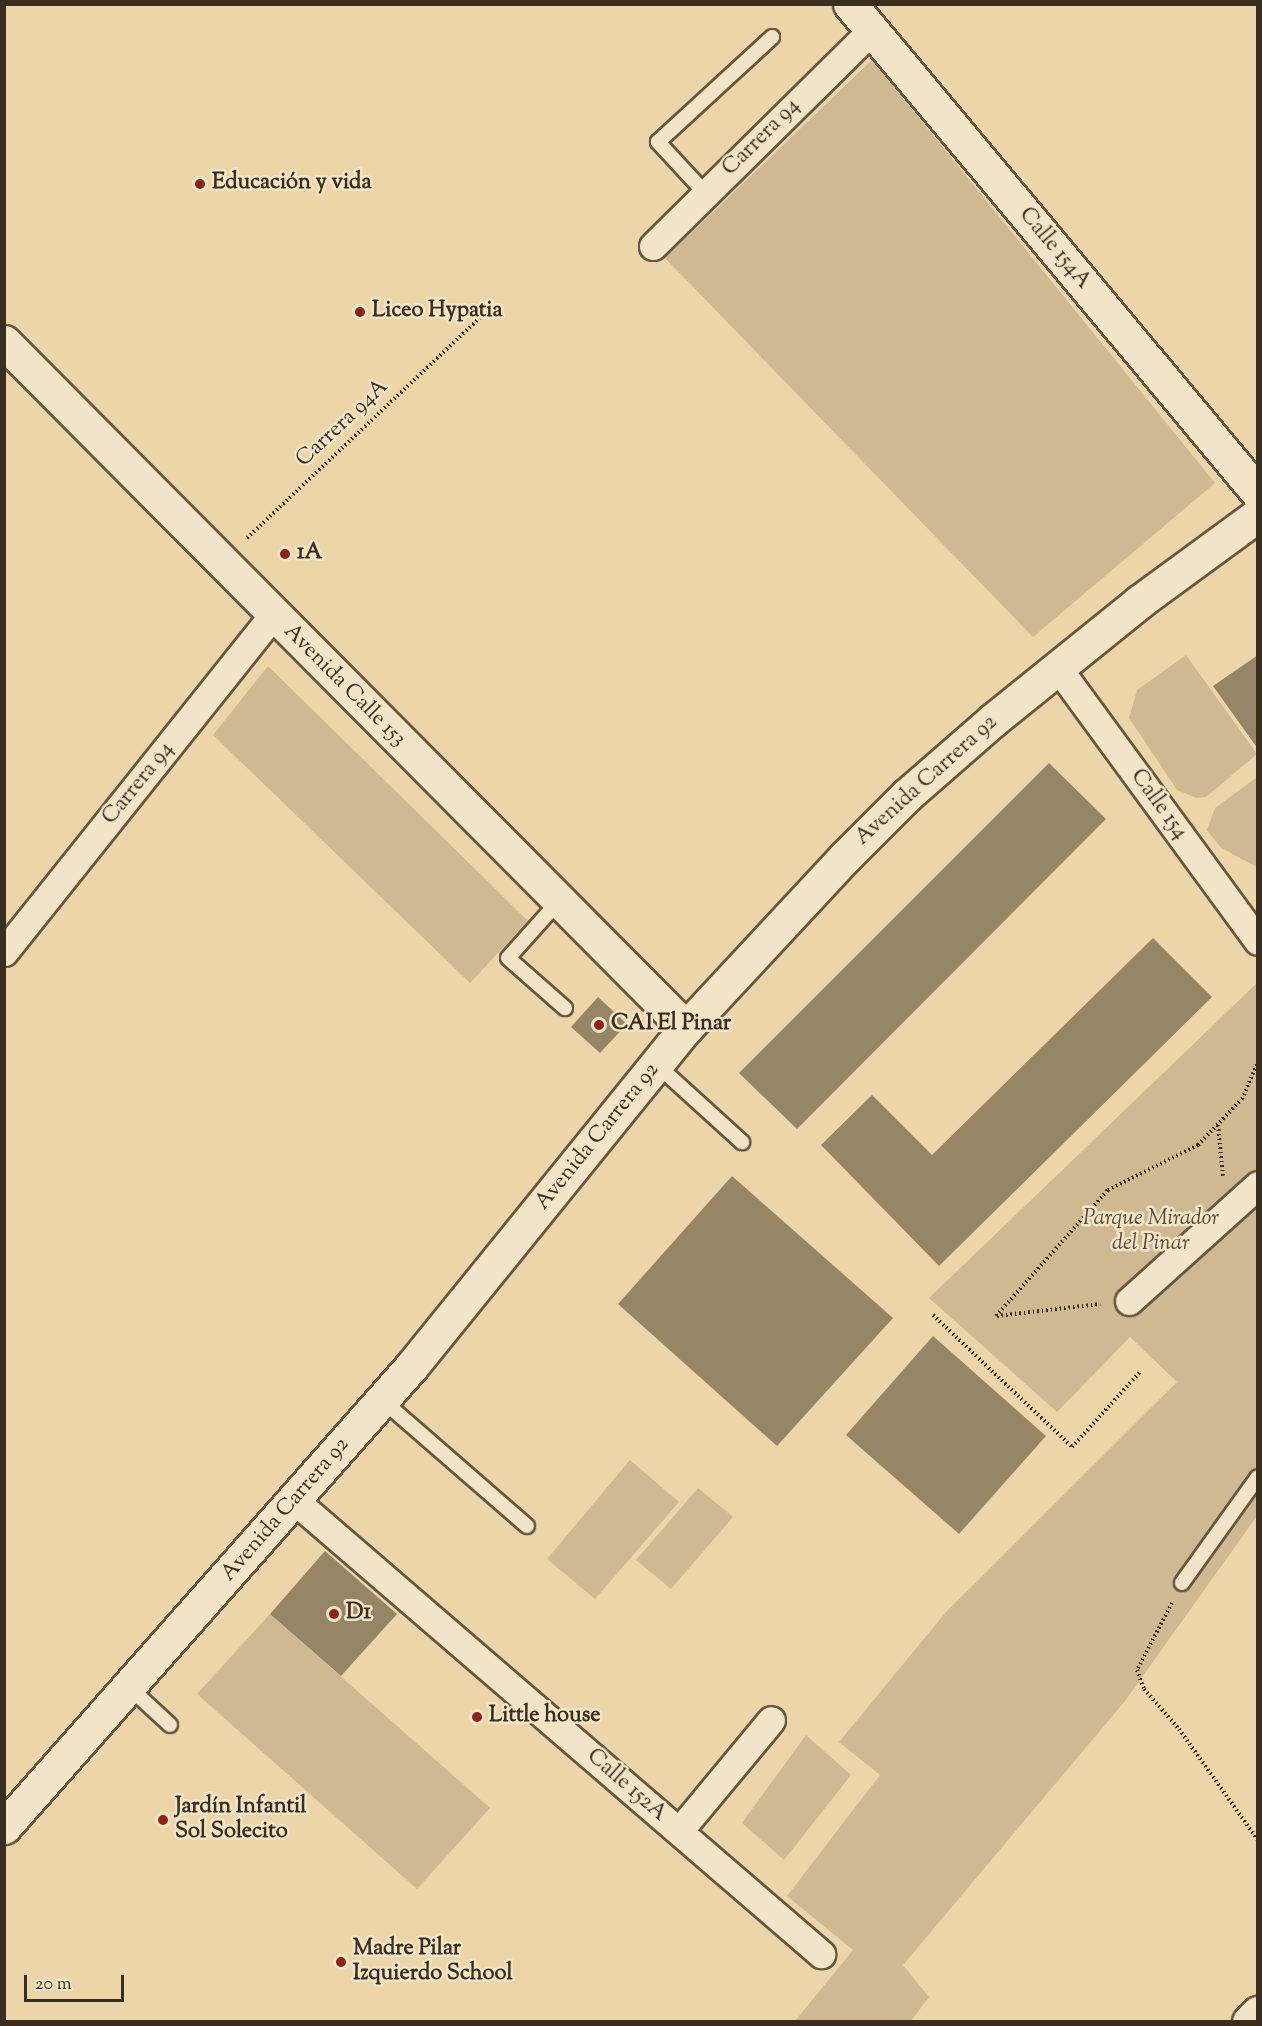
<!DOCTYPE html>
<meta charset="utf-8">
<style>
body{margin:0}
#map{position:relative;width:1262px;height:2026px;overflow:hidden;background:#ecd6a9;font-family:"Sorts Mill Goudy",serif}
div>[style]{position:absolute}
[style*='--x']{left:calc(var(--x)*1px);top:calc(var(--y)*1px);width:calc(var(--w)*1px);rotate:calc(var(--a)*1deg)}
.green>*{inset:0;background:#ceb992}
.building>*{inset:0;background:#978567}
.path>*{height:4px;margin-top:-2px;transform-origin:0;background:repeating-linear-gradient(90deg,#3b2d1f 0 1.5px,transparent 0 4.5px)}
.roads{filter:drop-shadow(2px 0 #675742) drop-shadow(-2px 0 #675742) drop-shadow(0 2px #675742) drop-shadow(0 -2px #675742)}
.service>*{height:14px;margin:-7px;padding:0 7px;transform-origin:7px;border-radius:7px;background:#f3e4c7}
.minor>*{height:27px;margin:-13.5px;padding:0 13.5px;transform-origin:13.5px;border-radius:13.5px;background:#f3e4c7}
.tertiary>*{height:33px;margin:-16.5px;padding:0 16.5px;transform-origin:16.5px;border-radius:16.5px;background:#f3e4c7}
.secondary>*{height:33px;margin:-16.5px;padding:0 16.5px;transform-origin:16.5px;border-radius:16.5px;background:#f3e4c7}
.dots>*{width:16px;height:16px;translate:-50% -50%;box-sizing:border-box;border:3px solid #f3e4c7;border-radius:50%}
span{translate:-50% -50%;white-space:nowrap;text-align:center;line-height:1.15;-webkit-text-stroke:5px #f3e4c7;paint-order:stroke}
.street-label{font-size:22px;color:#3b2d1f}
.poi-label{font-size:22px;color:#3b2d1f;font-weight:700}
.left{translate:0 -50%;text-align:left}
.park-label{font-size:22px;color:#584936;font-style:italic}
.frame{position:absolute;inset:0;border:6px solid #3b2d1f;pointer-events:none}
.scale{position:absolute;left:24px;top:1975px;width:100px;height:27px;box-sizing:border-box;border:3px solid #3b2d1f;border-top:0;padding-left:8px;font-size:18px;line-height:21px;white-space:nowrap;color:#3b2d1f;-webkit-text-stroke:4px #f3e4c7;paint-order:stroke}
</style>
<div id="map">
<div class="green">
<div style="clip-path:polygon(872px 60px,1215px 483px,1033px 637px,665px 258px)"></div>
<div style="clip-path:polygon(1186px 655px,1257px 754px,1206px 797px,1197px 798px,1177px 790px,1129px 718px,1137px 690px)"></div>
<div style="clip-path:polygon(268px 666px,528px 921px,470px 983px,213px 735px)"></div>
<div style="clip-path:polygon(1257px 777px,1257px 867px,1221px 848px,1207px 830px,1215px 808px)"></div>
<div style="clip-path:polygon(1257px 983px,1257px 1516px,1125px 1701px,903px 1965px,929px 1997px,911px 2021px,795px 2021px,853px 1950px,787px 1896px,880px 1775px,839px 1742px,946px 1612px,1177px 1382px,1130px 1337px,1057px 1412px,929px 1298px)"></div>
<div style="clip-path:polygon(630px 1460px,679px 1502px,595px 1599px,547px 1559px)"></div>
<div style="clip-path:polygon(698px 1488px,733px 1517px,671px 1589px,636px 1560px)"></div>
<div style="clip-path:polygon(270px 1614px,490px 1808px,417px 1889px,197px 1694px)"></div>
<div style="clip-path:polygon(806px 1735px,851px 1775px,784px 1860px,742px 1823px)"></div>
</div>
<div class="building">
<div style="clip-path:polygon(1258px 655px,1258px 749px,1213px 686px)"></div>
<div style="clip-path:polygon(1049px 763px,1106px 819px,797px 1129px,739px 1073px)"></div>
<div style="clip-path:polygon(1153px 938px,1212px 997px,939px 1266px,821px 1145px,872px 1095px,932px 1155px)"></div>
<div style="clip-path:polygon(598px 997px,627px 1024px,600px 1053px,571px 1027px)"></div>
<div style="clip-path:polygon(732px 1176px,893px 1318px,777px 1446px,618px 1304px)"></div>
<div style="clip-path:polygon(933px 1336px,1046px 1436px,959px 1534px,846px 1435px)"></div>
<div style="clip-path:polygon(325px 1551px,397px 1614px,341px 1676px,270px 1614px)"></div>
</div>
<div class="path">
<div style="--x:247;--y:538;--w:320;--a:-43.4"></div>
<div style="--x:1218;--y:1125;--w:51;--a:84.4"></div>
<div style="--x:933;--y:1315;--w:192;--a:43.5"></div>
<div style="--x:1072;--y:1447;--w:103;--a:-47.8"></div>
<div style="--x:996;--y:1316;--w:169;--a:-48.4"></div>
<div style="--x:1108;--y:1190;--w:101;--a:-26.6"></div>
<div style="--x:1198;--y:1145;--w:64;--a:-46.3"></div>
<div style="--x:1242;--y:1099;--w:40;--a:-66.6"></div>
<div style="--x:997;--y:1316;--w:104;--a:-6.6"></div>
<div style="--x:1172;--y:1603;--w:76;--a:117.6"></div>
<div style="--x:1137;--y:1670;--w:20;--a:70"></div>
<div style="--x:1144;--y:1689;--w:53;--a:48.8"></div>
<div style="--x:1179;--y:1729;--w:136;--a:54.6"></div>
</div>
<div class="roads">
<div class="service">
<div style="--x:706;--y:194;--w:71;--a:-132.7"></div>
<div style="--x:658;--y:142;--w:155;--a:-42.6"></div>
<div style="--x:559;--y:901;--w:76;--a:131.8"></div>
<div style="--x:508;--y:958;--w:76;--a:41.3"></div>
<div style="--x:657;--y:1065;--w:115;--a:42.2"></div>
<div style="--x:382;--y:1400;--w:192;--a:41"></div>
<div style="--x:1182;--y:1583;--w:130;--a:-54.4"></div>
<div style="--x:131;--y:1689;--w:53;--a:42.7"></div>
</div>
<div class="minor">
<div style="--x:653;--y:246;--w:308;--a:-44.6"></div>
<div style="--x:1058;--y:668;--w:338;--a:53.8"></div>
<div style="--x:4;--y:952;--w:431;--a:-51.4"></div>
<div style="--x:1129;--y:1301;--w:173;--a:-42"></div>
<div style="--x:294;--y:1500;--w:696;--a:40.74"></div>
<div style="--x:679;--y:1831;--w:144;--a:-50.3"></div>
</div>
<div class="tertiary">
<div style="--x:850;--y:4;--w:637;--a:50.16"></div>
<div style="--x:1249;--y:2022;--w:13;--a:-45"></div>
</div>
<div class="secondary">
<div style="--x:4;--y:342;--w:967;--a:45.17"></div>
<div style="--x:4;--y:1827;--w:614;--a:-48.5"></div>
<div style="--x:411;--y:1367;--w:437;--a:-51"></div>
<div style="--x:686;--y:1028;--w:233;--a:-47.1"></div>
<div style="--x:845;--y:857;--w:88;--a:-45"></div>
<div style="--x:907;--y:795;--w:114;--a:-41.1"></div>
<div style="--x:993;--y:720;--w:188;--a:-38.9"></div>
<div style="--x:1139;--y:602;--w:147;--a:-36.2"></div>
</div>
</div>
<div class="dots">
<div style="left:200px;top:184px;background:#8f2418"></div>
<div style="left:360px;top:312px;background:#8f2418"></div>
<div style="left:285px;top:554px;background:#8f2418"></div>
<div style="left:599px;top:1025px;background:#8f2418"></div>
<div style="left:334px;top:1614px;background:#8f2418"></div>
<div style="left:477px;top:1717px;background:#8f2418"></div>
<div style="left:163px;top:1820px;background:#8f2418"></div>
<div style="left:341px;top:1962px;background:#8f2418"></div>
</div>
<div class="street-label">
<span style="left:762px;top:138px;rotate:-45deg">Carrera 94</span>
<span style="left:1054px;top:249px;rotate:50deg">Calle 154A</span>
<span style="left:343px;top:424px;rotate:-43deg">Carrera 94A</span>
<span style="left:344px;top:686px;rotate:45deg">Avenida Calle 153</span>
<span style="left:927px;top:781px;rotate:-42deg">Avenida Carrera 92</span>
<span style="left:139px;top:784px;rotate:-51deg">Carrera 94</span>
<span style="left:1158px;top:805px;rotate:54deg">Calle 154</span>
<span style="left:598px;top:1137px;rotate:-51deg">Avenida Carrera 92</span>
<span style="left:286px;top:1510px;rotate:-49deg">Avenida Carrera 92</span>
<span style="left:626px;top:1786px;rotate:41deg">Calle 152A</span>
</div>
<div class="poi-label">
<span class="left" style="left:212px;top:184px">Educación y vida</span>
<span class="left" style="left:372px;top:312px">Liceo Hypatia</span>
<span class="left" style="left:297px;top:554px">1A</span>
<span class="left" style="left:611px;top:1025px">CAI El Pinar</span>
<span class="left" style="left:346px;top:1614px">D1</span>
<span class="left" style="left:489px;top:1717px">Little house</span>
<span class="left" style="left:175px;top:1820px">Jardín Infantil<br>Sol Solecito</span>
<span class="left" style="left:353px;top:1962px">Madre Pilar<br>Izquierdo School</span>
</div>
<div class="park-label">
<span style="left:1151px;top:1232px">Parque Mirador<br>del Pinar</span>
</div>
<div class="frame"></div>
<div class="scale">20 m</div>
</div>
